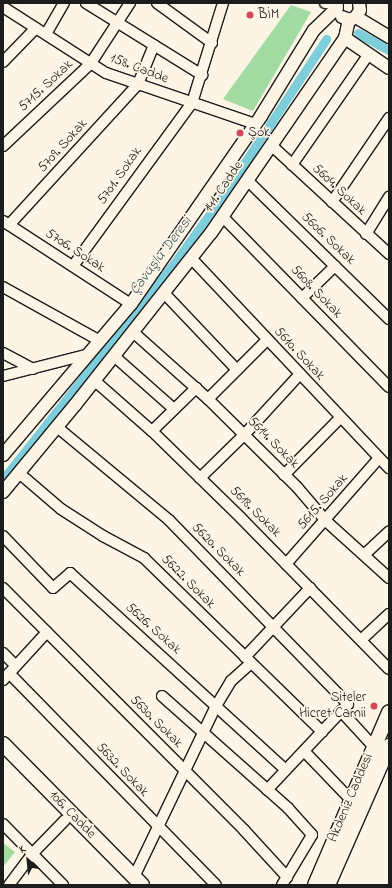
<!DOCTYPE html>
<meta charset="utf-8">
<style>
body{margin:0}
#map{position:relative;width:392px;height:888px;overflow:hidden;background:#fcf5e5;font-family:"Indie Flower",sans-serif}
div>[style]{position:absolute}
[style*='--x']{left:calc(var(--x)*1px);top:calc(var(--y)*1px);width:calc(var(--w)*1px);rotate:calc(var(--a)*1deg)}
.green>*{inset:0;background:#a1dba1}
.canal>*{height:9px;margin:-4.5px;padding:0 4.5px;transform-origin:4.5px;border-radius:4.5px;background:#7ecddb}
.roads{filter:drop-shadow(1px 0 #1c1c1c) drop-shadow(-1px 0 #1c1c1c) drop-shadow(0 1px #1c1c1c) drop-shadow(0 -1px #1c1c1c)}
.minor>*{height:10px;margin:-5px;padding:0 5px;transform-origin:5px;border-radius:5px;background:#fcf5e5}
.tertiary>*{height:12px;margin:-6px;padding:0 6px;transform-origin:6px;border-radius:6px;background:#fcf5e5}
.secondary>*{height:14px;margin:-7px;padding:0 7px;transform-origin:7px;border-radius:7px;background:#fcf5e5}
.dots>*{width:11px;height:11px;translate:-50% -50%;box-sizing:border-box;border:2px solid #fcf5e5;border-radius:50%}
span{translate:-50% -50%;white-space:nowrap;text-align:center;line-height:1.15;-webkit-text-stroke:3.5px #fcf5e5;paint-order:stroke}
.poi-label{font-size:14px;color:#1c1c1c}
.left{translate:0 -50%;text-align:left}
.right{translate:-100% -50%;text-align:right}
.street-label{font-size:14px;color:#1c1c1c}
.water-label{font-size:15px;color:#3e5a5f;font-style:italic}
.frame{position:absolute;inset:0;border:4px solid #1c1c1c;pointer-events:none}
.north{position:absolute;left:8px;top:840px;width:40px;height:40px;-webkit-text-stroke:3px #fcf5e5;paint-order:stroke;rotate:333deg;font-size:11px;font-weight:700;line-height:16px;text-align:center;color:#1c1c1c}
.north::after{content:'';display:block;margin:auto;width:14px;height:18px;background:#1c1c1c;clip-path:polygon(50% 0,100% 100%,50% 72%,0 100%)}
</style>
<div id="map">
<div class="green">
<div style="clip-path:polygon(291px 5px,311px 12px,253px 111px,223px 99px)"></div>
<div style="clip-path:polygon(3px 843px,15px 852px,3px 867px)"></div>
</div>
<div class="canal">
<div style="--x:358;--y:33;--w:35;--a:29"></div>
<div style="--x:3;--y:479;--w:282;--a:-51.6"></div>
<div style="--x:178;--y:258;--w:72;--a:-54.1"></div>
<div style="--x:220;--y:200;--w:193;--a:-56.6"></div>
</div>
<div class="roads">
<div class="minor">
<div style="--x:86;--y:3;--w:137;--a:31.8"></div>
<div style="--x:157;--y:3;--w:68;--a:36"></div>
<div style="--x:325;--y:3;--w:13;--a:4"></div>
<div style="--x:3;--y:7;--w:122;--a:32.7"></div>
<div style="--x:106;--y:73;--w:157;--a:18.9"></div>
<div style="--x:46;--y:34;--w:36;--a:-60"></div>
<div style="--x:3;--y:62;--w:47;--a:-45.9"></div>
<div style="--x:271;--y:145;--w:161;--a:42.7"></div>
<div style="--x:3;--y:146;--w:121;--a:-43.3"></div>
<div style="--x:91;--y:63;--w:72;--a:-57"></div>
<div style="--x:292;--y:165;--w:135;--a:-55.3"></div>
<div style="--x:247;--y:180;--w:199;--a:44.4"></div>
<div style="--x:332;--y:202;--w:102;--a:-55.8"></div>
<div style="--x:222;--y:216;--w:239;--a:45.7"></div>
<div style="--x:3;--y:221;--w:153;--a:33"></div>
<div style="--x:9;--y:225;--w:191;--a:-47.5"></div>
<div style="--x:138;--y:84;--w:42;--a:-67.7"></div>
<div style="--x:366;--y:234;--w:44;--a:-58.1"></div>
<div style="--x:191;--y:258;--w:289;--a:46.7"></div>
<div style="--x:73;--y:266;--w:202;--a:-53.9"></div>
<div style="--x:192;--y:103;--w:105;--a:-72.8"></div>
<div style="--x:3;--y:287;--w:111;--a:29.1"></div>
<div style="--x:164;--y:293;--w:106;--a:46.5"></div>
<div style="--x:302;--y:298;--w:46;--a:-44.1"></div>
<div style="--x:133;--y:332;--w:101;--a:41.8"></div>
<div style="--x:208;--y:399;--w:125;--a:44.7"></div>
<div style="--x:297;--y:487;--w:45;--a:49.5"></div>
<div style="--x:326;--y:521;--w:85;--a:42.1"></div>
<div style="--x:3;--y:353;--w:34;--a:28"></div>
<div style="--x:114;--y:356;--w:80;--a:41.5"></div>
<div style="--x:3;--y:376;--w:89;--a:-14.3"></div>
<div style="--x:95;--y:381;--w:76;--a:41.3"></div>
<div style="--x:152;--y:431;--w:124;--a:44.3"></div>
<div style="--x:241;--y:518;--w:211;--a:45.6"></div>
<div style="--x:208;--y:399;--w:83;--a:-45"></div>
<div style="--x:57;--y:427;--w:146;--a:39.7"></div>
<div style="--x:169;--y:520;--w:257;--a:45.8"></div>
<div style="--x:348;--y:704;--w:118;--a:133.3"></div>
<div style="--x:152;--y:431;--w:62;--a:-44.3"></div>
<div style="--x:19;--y:473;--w:55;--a:40.6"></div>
<div style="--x:61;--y:509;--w:50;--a:32.7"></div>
<div style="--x:103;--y:536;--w:47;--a:28.2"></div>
<div style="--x:144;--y:558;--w:249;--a:44.3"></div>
<div style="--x:284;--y:475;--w:80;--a:-45.5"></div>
<div style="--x:200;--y:478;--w:62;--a:-44.3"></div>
<div style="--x:244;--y:435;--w:81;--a:-47.5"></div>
<div style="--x:3;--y:536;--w:72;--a:46.1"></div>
<div style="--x:53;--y:588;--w:23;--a:-41"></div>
<div style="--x:70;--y:573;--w:292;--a:42.4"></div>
<div style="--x:365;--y:554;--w:33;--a:-43"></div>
<div style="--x:286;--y:564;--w:141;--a:-48.7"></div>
<div style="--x:3;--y:588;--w:342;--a:45.1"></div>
<div style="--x:244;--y:830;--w:64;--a:47.5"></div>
<div style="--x:361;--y:640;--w:38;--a:-43"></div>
<div style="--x:3;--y:653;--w:18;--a:45"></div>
<div style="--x:245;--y:657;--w:95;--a:-46.7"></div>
<div style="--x:9;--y:673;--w:296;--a:45.7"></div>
<div style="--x:3;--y:680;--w:65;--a:-47.5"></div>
<div style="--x:162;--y:696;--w:169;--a:41.6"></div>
<div style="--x:288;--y:808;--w:36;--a:48"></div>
<div style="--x:312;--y:835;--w:58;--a:121"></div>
<div style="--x:341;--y:711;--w:49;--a:47.5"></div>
<div style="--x:304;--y:751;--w:66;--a:46.2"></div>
<div style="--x:3;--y:824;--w:86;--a:45.5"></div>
<div style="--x:134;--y:877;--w:190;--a:-64.4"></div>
<div style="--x:216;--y:706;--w:29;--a:-59"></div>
<div style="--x:231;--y:681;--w:27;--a:-42"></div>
<div style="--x:9;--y:885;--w:40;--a:-53"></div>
<div style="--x:33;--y:853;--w:46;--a:-45.9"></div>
</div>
<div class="tertiary">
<div style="--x:342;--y:17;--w:9;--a:21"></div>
<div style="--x:350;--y:20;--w:7;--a:-27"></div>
<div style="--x:356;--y:17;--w:8;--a:-60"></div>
<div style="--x:360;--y:10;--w:7;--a:-98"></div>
<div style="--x:356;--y:17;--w:39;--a:31"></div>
<div style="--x:345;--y:38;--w:53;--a:34.3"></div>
<div style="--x:3;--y:455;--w:198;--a:-49.7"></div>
<div style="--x:131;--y:304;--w:229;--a:-55.3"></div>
<div style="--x:261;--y:116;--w:101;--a:-58.4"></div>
<div style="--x:314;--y:30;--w:32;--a:-44"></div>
<div style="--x:3;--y:492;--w:113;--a:-50.4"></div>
<div style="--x:75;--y:405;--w:219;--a:-51.7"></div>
<div style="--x:211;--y:233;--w:237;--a:-55.5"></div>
<div style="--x:345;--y:38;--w:19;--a:-78"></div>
</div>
<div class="secondary">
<div style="--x:3;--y:744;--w:198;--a:45.4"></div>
<div style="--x:315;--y:885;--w:188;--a:-66.8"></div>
<div style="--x:328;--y:885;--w:152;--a:-66.3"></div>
</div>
</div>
<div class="dots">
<div style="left:250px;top:15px;background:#d1495b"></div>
<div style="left:240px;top:133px;background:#d1495b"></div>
<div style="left:374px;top:706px;background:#d1495b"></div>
</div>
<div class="poi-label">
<span class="left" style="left:258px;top:15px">BİM</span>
<span class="left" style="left:248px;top:133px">Şok</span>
<span class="right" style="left:366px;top:706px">Siteler<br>Hicret Camii</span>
</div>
<div class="street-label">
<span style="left:139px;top:69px;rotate:21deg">158. Cadde</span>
<span style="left:46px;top:86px;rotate:-43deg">5715. Sokak</span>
<span style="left:63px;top:146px;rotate:-48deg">5709. Sokak</span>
<span style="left:120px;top:176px;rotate:-55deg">5701. Sokak</span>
<span style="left:224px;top:187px;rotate:-56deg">141. Cadde</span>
<span style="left:339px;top:190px;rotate:43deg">5604. Sokak</span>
<span style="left:328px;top:239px;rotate:44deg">5606. Sokak</span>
<span style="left:75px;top:251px;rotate:33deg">5706. Sokak</span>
<span style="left:316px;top:292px;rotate:46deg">5608. Sokak</span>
<span style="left:299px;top:354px;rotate:47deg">5610. Sokak</span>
<span style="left:273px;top:443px;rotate:45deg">5614. Sokak</span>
<span style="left:323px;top:502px;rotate:-49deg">5615. Sokak</span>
<span style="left:255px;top:512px;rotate:45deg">5618. Sokak</span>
<span style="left:218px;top:550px;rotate:45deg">5620. Sokak</span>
<span style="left:188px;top:582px;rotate:45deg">5622. Sokak</span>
<span style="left:153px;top:629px;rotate:42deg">5626. Sokak</span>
<span style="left:156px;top:722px;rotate:45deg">5630. Sokak</span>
<span style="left:122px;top:770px;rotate:46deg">5632. Sokak</span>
<span style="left:351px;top:798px;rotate:-67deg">Akdeniz Caddesi</span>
<span style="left:72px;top:815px;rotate:46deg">106. Cadde</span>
</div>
<div class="water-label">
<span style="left:161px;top:256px;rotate:-53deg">Çavuşlu Deresi</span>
</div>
<div class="frame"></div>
<div class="north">K</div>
</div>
